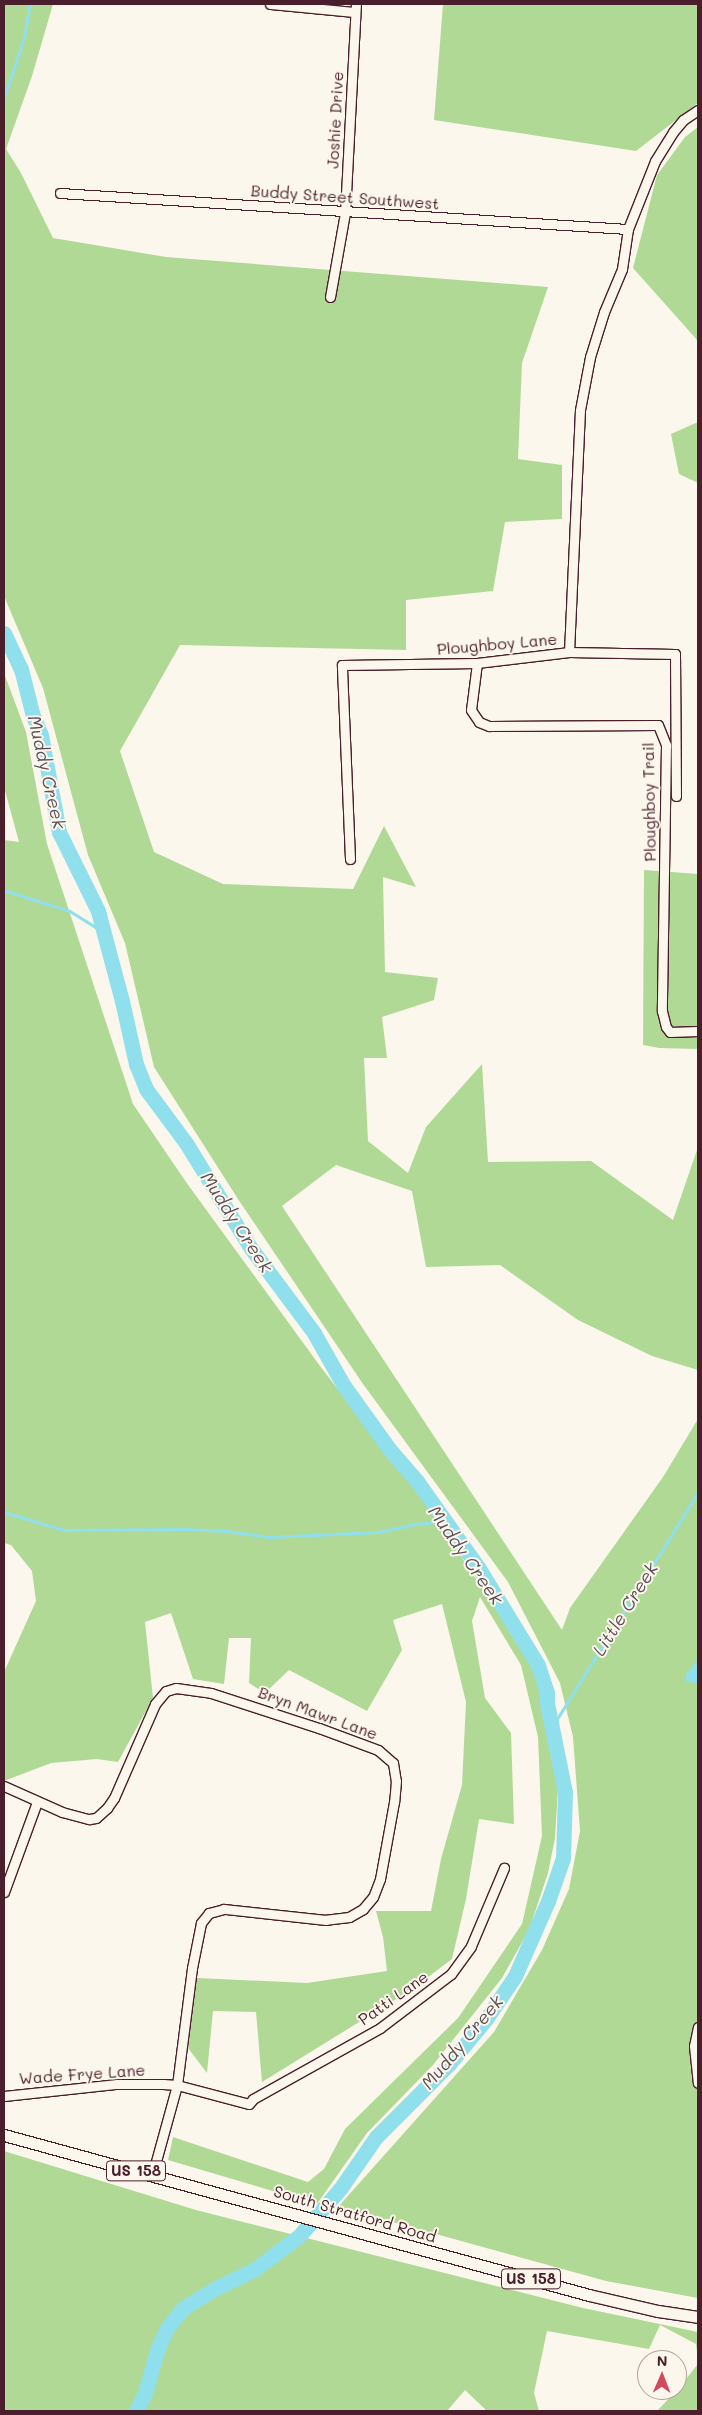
<!DOCTYPE html>
<style>
body{margin:0}
#map{position:relative;width:702px;height:2415px;overflow:hidden;background:#fbf7ec;font-family:Mali,sans-serif}
div>[style]{position:absolute}
[style*='--x']{left:calc(var(--x)*1px);top:calc(var(--y)*1px);width:calc(var(--w)*1px);rotate:calc(var(--a)*1deg)}
.green>*{inset:0;background:#b0d996}
.water>*{inset:0;background:#90dfec}
.stream>*{height:2.5px;margin:-1.25px;padding:0 1.25px;transform-origin:1.25px;border-radius:1.25px;background:#90dfec}
.river>*{height:15px;margin:-7.5px;padding:0 7.5px;transform-origin:7.5px;border-radius:7.5px;background:#90dfec}
.roads{filter:drop-shadow(1px 0 #4a1f2b) drop-shadow(-1px 0 #4a1f2b) drop-shadow(0 1px #4a1f2b) drop-shadow(0 -1px #4a1f2b)}
.minor>*{height:9px;margin:-4.5px;padding:0 4.5px;transform-origin:4.5px;border-radius:4.5px;background:#fbf7ec}
.major>*{height:11px;margin:-5.5px;padding:0 5.5px;transform-origin:5.5px;border-radius:5.5px;background:#fbf7ec}
span{translate:-50% -50%;white-space:nowrap;text-align:center;line-height:1.15;-webkit-text-stroke:4px #fbf7ec;paint-order:stroke}
.shield-label span{padding:1px 4px;background:#fbf7ec;border:1px solid;border-radius:4px;-webkit-text-stroke-width:0}
.shield-label{font-size:15px;color:#4a1f2b;font-weight:700}
.street-label{font-size:16px;color:#4a1f2b}
.water-label{font-size:18px;color:#5c4f5b;font-style:italic}
.frame{position:absolute;inset:0;border:5px solid #4a1f2b;pointer-events:none}
.north{position:absolute;left:637px;top:2350px;width:50px;height:50px;box-sizing:border-box;background:#fbf7ec;border:1px solid #b4a19f;border-radius:50%;rotate:1deg;font-size:14px;font-weight:700;line-height:20px;text-align:center;color:#4a1f2b}
.north::after{content:'';display:block;margin:auto;width:18px;height:22px;background:#d1495b;clip-path:polygon(50% 0,100% 100%,50% 72%,0 100%)}
</style>
<div id="map">
<div class="green">
<div style="clip-path:polygon(4px 4px,53px 4px,32px 76px,6px 149px,21px 173px,53px 238px,166px 257px,548px 287px,522px 363px,518px 459px,562px 465px,562px 519px,505px 522px,493px 591px,406px 600px,406px 650px,180px 645px,120px 751px,154px 852px,223px 884px,353px 889px,384px 826px,416px 887px,383px 877px,385px 972px,438px 978px,434px 1000px,382px 1017px,387px 1058px,364px 1058px,368px 1141px,408px 1173px,426px 1127px,482px 1064px,488px 1162px,591px 1161px,673px 1220px,698px 1147px,698px 1370px,652px 1356px,578px 1320px,500px 1265px,426px 1267px,412px 1191px,336px 1165px,282px 1206px,562px 1630px,570px 1608px,663px 1477px,698px 1419px,698px 2298px,606px 2281px,338px 2207px,494px 2032px,542px 1950px,569px 1889px,580px 1831px,573px 1737px,560px 1683px,508px 1582px,363px 1384px,238px 1199px,154px 1067px,125px 943px,88px 855px,43px 688px,4px 596px)"></div>
<div style="clip-path:polygon(443px 4px,698px 4px,698px 103px,636px 151px,434px 120px)"></div>
<div style="clip-path:polygon(698px 127px,698px 341px,633px 268px,657px 175px,685px 137px)"></div>
<div style="clip-path:polygon(698px 422px,698px 483px,679px 474px,671px 434px)"></div>
<div style="clip-path:polygon(4px 673px,26px 732px,47px 844px,133px 1104px,186px 1182px,320px 1366px,434px 1515px,538px 1674px,558px 1789px,555px 1838px,548px 1873px,529px 1930px,502px 1978px,433px 2065px,367px 2133px,317px 2204px,168px 2160px,173px 2137px,308px 2182px,324px 2169px,345px 2129px,458px 2018px,522px 1924px,542px 1836px,538px 1737px,521px 1665px,480px 1597px,472px 1621px,485px 1698px,511px 1733px,514px 1824px,479px 1819px,466px 1899px,452px 1959px,411px 1990px,262px 2082px,256px 2012px,213px 2011px,207px 2073px,188px 2048px,197px 1978px,307px 1983px,387px 1971px,383px 1937px,376px 1911px,431px 1911px,441px 1859px,462px 1785px,466px 1702px,442px 1604px,393px 1620px,402px 1650px,367px 1711px,289px 1670px,265px 1693px,249px 1683px,251px 1638px,229px 1638px,224px 1684px,193px 1679px,171px 1613px,145px 1622px,153px 1698px,118px 1762px,97px 1759px,51px 1763px,4px 1781px,4px 1672px,36px 1601px,32px 1571px,11px 1545px,4px 1543px,4px 840px,19px 842px,4px 787px)"></div>
<div style="clip-path:polygon(644px 870px,698px 874px,698px 1049px,659px 1048px,643px 1045px)"></div>
<div style="clip-path:polygon(4px 2151px,196px 2210px,583px 2308px,698px 2332px,698px 2358px,696px 2344px,660px 2325px,649px 2349px,547px 2331px,534px 2393px,539px 2411px,487px 2411px,465px 2390px,447px 2411px,4px 2411px)"></div>
<div style="clip-path:polygon(698px 2364px,698px 2411px,657px 2411px,677px 2390px)"></div>
</div>
<div class="water">
<div style="clip-path:polygon(698px 1660px,698px 1683px,686px 1682px,686px 1674px)"></div>
</div>
<div class="stream">
<div style="--x:4;--y:98;--w:64;--a:-71.8"></div>
<div style="--x:24;--y:37;--w:34;--a:-80"></div>
<div style="--x:4;--y:890;--w:69;--a:17.7"></div>
<div style="--x:70;--y:911;--w:39;--a:32"></div>
<div style="--x:4;--y:1512;--w:63;--a:16.7"></div>
<div style="--x:64;--y:1530;--w:122;--a:-0.5"></div>
<div style="--x:186;--y:1529;--w:41;--a:2.8"></div>
<div style="--x:227;--y:1531;--w:42;--a:8.1"></div>
<div style="--x:269;--y:1537;--w:109;--a:-2.6"></div>
<div style="--x:378;--y:1532;--w:39;--a:-12"></div>
<div style="--x:416;--y:1524;--w:29;--a:-6"></div>
<div style="--x:552;--y:1727;--w:277;--a:-58.1"></div>
</div>
<div class="river">
<div style="--x:4;--y:633;--w:40;--a:65"></div>
<div style="--x:21;--y:669;--w:49;--a:75.7"></div>
<div style="--x:33;--y:716;--w:21;--a:67"></div>
<div style="--x:41;--y:735;--w:99;--a:79.5"></div>
<div style="--x:59;--y:832;--w:88;--a:63.7"></div>
<div style="--x:98;--y:911;--w:93;--a:75.1"></div>
<div style="--x:122;--y:1001;--w:65;--a:77.5"></div>
<div style="--x:136;--y:1064;--w:27;--a:68"></div>
<div style="--x:146;--y:1089;--w:67;--a:53.5"></div>
<div style="--x:186;--y:1143;--w:122;--a:58.4"></div>
<div style="--x:250;--y:1247;--w:107;--a:53.3"></div>
<div style="--x:314;--y:1333;--w:61;--a:60.5"></div>
<div style="--x:344;--y:1386;--w:79;--a:54.3"></div>
<div style="--x:390;--y:1450;--w:41;--a:48.9"></div>
<div style="--x:417;--y:1481;--w:105;--a:54.7"></div>
<div style="--x:478;--y:1567;--w:115;--a:58.5"></div>
<div style="--x:538;--y:1665;--w:29;--a:72"></div>
<div style="--x:547;--y:1693;--w:10;--a:90"></div>
<div style="--x:547;--y:1703;--w:91;--a:78.6"></div>
<div style="--x:565;--y:1792;--w:66;--a:91.7"></div>
<div style="--x:563;--y:1858;--w:46;--a:109.2"></div>
<div style="--x:548;--y:1901;--w:82;--a:113.7"></div>
<div style="--x:515;--y:1976;--w:52;--a:124"></div>
<div style="--x:486;--y:2019;--w:58;--a:129.4"></div>
<div style="--x:449;--y:2064;--w:103;--a:135"></div>
<div style="--x:376;--y:2137;--w:63;--a:124.7"></div>
<div style="--x:340;--y:2189;--w:62;--a:131.1"></div>
<div style="--x:299;--y:2236;--w:55;--a:143.1"></div>
<div style="--x:255;--y:2269;--w:46;--a:154"></div>
<div style="--x:214;--y:2289;--w:38;--a:148"></div>
<div style="--x:182;--y:2309;--w:24;--a:128"></div>
<div style="--x:167;--y:2328;--w:24;--a:114"></div>
<div style="--x:157;--y:2350;--w:45;--a:105.6"></div>
<div style="--x:145;--y:2393;--w:20;--a:117"></div>
</div>
<div class="roads">
<div class="minor">
<div style="--x:270;--y:4;--w:85;--a:5.4"></div>
<div style="--x:60;--y:193;--w:569;--a:3.63"></div>
<div style="--x:330;--y:297;--w:85;--a:-79.9"></div>
<div style="--x:345;--y:213;--w:209;--a:-87"></div>
<div style="--x:569;--y:652;--w:242;--a:-87.4"></div>
<div style="--x:580;--y:410;--w:54;--a:-79.3"></div>
<div style="--x:590;--y:357;--w:47;--a:-72.7"></div>
<div style="--x:604;--y:312;--w:47;--a:-67.3"></div>
<div style="--x:622;--y:269;--w:40;--a:-81.5"></div>
<div style="--x:628;--y:229;--w:73;--a:-68.3"></div>
<div style="--x:655;--y:161;--w:34;--a:-58"></div>
<div style="--x:673;--y:132;--w:16;--a:-50"></div>
<div style="--x:683;--y:120;--w:18;--a:-34"></div>
<div style="--x:477;--y:663;--w:47;--a:97.3"></div>
<div style="--x:471;--y:710;--w:14;--a:56"></div>
<div style="--x:479;--y:722;--w:11;--a:22"></div>
<div style="--x:489;--y:726;--w:169;--a:-0.3"></div>
<div style="--x:658;--y:725;--w:22;--a:68"></div>
<div style="--x:666;--y:745;--w:266;--a:90.9"></div>
<div style="--x:662;--y:1011;--w:16;--a:76"></div>
<div style="--x:666;--y:1027;--w:6;--a:51"></div>
<div style="--x:670;--y:1032;--w:28;--a:-2"></div>
<div style="--x:350;--y:859;--w:194;--a:-92.4"></div>
<div style="--x:342;--y:665;--w:135;--a:-0.8"></div>
<div style="--x:477;--y:663;--w:93;--a:-6.8"></div>
<div style="--x:569;--y:652;--w:106;--a:1.1"></div>
<div style="--x:675;--y:654;--w:142;--a:89.6"></div>
<div style="--x:4;--y:1786;--w:64;--a:24.1"></div>
<div style="--x:62;--y:1812;--w:28;--a:15"></div>
<div style="--x:89;--y:1819;--w:7;--a:-8"></div>
<div style="--x:96;--y:1818;--w:15;--a:-42"></div>
<div style="--x:107;--y:1808;--w:12;--a:-55"></div>
<div style="--x:114;--y:1798;--w:103;--a:-66.4"></div>
<div style="--x:155;--y:1704;--w:17;--a:-50"></div>
<div style="--x:166;--y:1691;--w:10;--a:-17"></div>
<div style="--x:176;--y:1688;--w:35;--a:8"></div>
<div style="--x:211;--y:1693;--w:114;--a:18"></div>
<div style="--x:319;--y:1728;--w:63;--a:20.4"></div>
<div style="--x:378;--y:1750;--w:20;--a:41"></div>
<div style="--x:393;--y:1763;--w:18;--a:81"></div>
<div style="--x:396;--y:1781;--w:21;--a:95"></div>
<div style="--x:394;--y:1802;--w:78;--a:100.3"></div>
<div style="--x:380;--y:1879;--w:19;--a:111"></div>
<div style="--x:373;--y:1897;--w:16;--a:130"></div>
<div style="--x:363;--y:1909;--w:16;--a:150"></div>
<div style="--x:349;--y:1917;--w:23;--a:173"></div>
<div style="--x:326;--y:1920;--w:103;--a:-173.8"></div>
<div style="--x:224;--y:1909;--w:16;--a:165"></div>
<div style="--x:209;--y:1913;--w:13;--a:129"></div>
<div style="--x:201;--y:1923;--w:46;--a:101.3"></div>
<div style="--x:192;--y:1968;--w:118;--a:97.3"></div>
<div style="--x:177;--y:2085;--w:94;--a:105.4"></div>
<div style="--x:4;--y:1892;--w:96;--a:-69.9"></div>
<div style="--x:698;--y:2027;--w:19;--a:102"></div>
<div style="--x:694;--y:2046;--w:37;--a:84"></div>
<div style="--x:4;--y:2096;--w:114;--a:-6.1"></div>
<div style="--x:117;--y:2084;--w:46;--a:0"></div>
<div style="--x:163;--y:2084;--w:14;--a:4"></div>
<div style="--x:177;--y:2085;--w:74;--a:14.8"></div>
<div style="--x:249;--y:2104;--w:6;--a:-51"></div>
<div style="--x:253;--y:2099;--w:145;--a:-29.2"></div>
<div style="--x:380;--y:2028;--w:89;--a:-37.3"></div>
<div style="--x:451;--y:1974;--w:34;--a:-54"></div>
<div style="--x:471;--y:1946;--w:85;--a:-67.1"></div>
</div>
<div class="major">
<div style="--x:4;--y:2135;--w:606;--a:15.3"></div>
<div style="--x:589;--y:2295;--w:71;--a:13.1"></div>
<div style="--x:658;--y:2311;--w:40;--a:8.5"></div>
</div>
</div>
<div class="shield-label">
<span style="left:136px;top:2171px">US 158</span>
<span style="left:531px;top:2279px">US 158</span>
</div>
<div class="street-label">
<span style="left:335px;top:120px;rotate:-87deg">Joshie Drive</span>
<span style="left:345px;top:197px;rotate:4deg">Buddy Street Southwest</span>
<span style="left:497px;top:644px;rotate:-5deg">Ploughboy Lane</span>
<span style="left:649px;top:802px;rotate:-91deg">Ploughboy Trail</span>
<span style="left:318px;top:1713px;rotate:20deg">Bryn Mawr Lane</span>
<span style="left:393px;top:1998px;rotate:-35deg">Patti Lane</span>
<span style="left:82px;top:2074px;rotate:-4deg">Wade Frye Lane</span>
<span style="left:355px;top:2214px;rotate:16deg">South Stratford Road</span>
</div>
<div class="water-label">
<span style="left:47px;top:772px;rotate:77deg">Muddy Creek</span>
<span style="left:237px;top:1222px;rotate:57deg">Muddy Creek</span>
<span style="left:466px;top:1555px;rotate:55deg">Muddy Creek</span>
<span style="left:625px;top:1609px;rotate:-58deg">Little Creek</span>
<span style="left:462px;top:2042px;rotate:-50deg">Muddy Creek</span>
</div>
<div class="frame"></div>
<div class="north">N</div>
</div>
